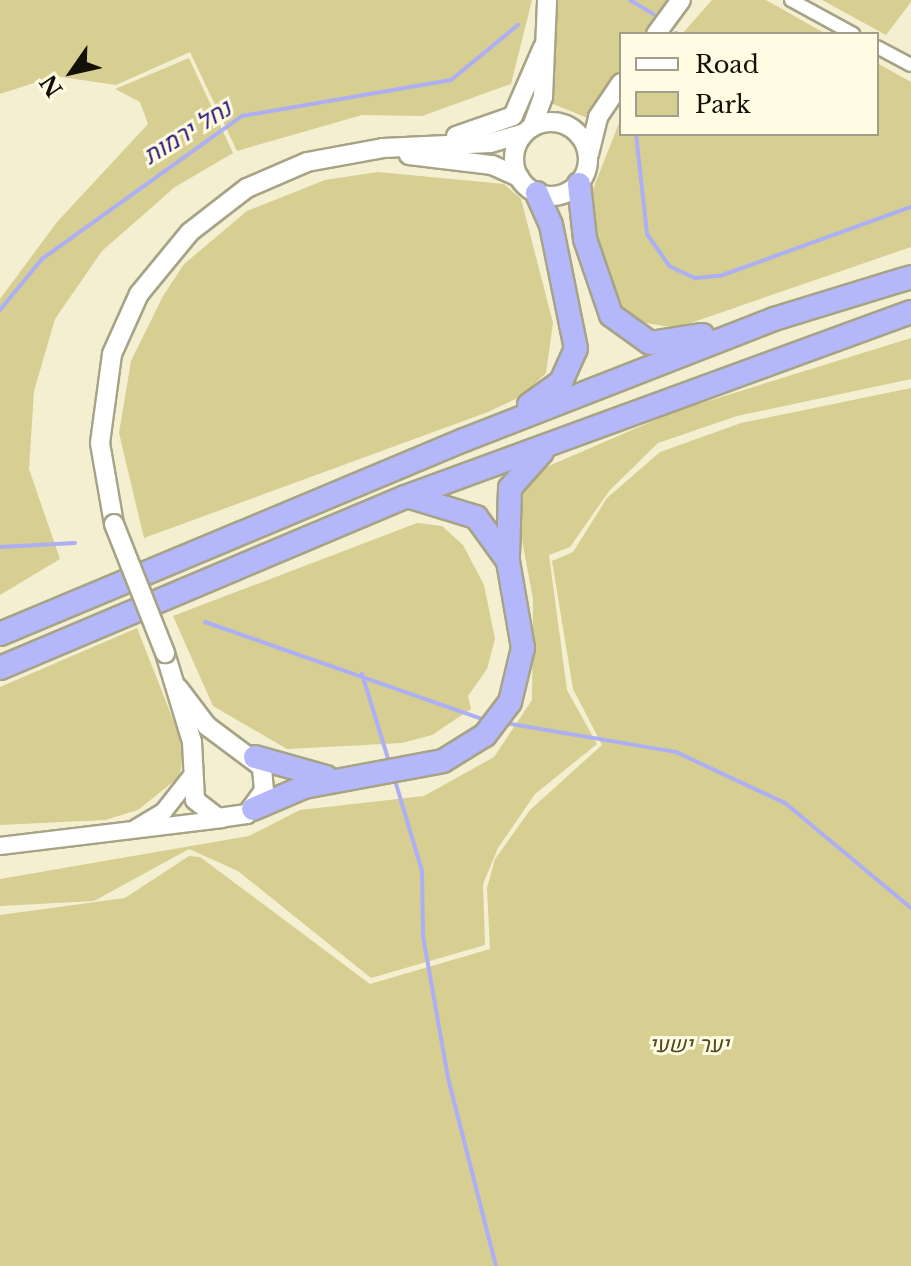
<!DOCTYPE html>
<meta charset="utf-8">
<style>
body{margin:0}
#map{position:relative;width:911px;height:1266px;overflow:hidden;background:#f3efd0;font-family:"Libre Baskerville",Heebo,serif}
div>[style]{position:absolute}
[style*='--x']{left:calc(var(--x)*1px);top:calc(var(--y)*1px);width:calc(var(--w)*1px);rotate:calc(var(--a)*1deg)}
.green>*{inset:0;background:#d7ce92}
.stream>*{height:4px;margin:-2px;padding:0 2px;transform-origin:2px;border-radius:2px;background:#acaff4}
.roads{filter:drop-shadow(2px 0 #a7a386) drop-shadow(-2px 0 #a7a386) drop-shadow(0 2px #a7a386) drop-shadow(0 -2px #a7a386)}
.minor>*{height:12px;margin:-6px;padding:0 6px;transform-origin:6px;border-radius:6px;background:#fff}
.tertiary>*{height:16px;margin:-8px;padding:0 8px;transform-origin:8px;border-radius:8px;background:#fff}
.secondary>*{height:18px;margin:-9px;padding:0 9px;transform-origin:9px;border-radius:9px;background:#fff}
.secondary>.ring{margin:-9px;padding:0;box-sizing:content-box;background:none;border:18px solid #fff;border-radius:50%}
.trunk>*{height:22px;margin:-11px;padding:0 11px;transform-origin:11px;border-radius:11px;background:#b4b7fa}
.bridges{filter:drop-shadow(2px 0 #a7a386) drop-shadow(-2px 0 #a7a386) drop-shadow(0 2px #a7a386) drop-shadow(0 -2px #a7a386)}
.secondary-bridge>*{height:18px;margin:-9px;padding:0 9px;transform-origin:9px;border-radius:9px;background:#fff}
span{translate:-50% -50%;white-space:nowrap;text-align:center;line-height:1.15;-webkit-text-stroke:6px #fffce3;paint-order:stroke}
.park-label{font-size:22px;color:#504a20;font-style:italic}
.water-label{font-size:24px;color:#2b1a7a;font-style:italic}
.legend{position:absolute;left:619px;top:32px;width:260px;height:104px;box-sizing:border-box;background:#fffce3;border:2px solid #a19e8b;margin:0;padding:10px 14px;list-style:none;font-size:24px;color:#131107}
.legend li{display:flex;align-items:center;gap:16px;height:40px}
.legend b{width:40px;border:2px solid #a19e8b}
.north{position:absolute;left:32px;top:32px;width:80px;height:80px;-webkit-text-stroke:6px #fffce3;paint-order:stroke;rotate:236deg;font-size:22px;font-weight:700;line-height:32px;text-align:center;color:#131107}
.north::after{content:'';display:block;margin:auto;width:28px;height:36px;background:#131107;clip-path:polygon(50% 0,100% 100%,50% 72%,0 100%)}
</style>
<div id="map">
<div class="green">
<div style="clip-path:polygon(0 0,532px 0,511px 84px,422px 116px,362px 115px,237px 151px,190px 52px,116px 85px,55px 76px,0 94px)"></div>
<div style="clip-path:polygon(552px 0,670px 0,645px 34px,621px 34px,621px 68px,590px 119px,546px 101px)"></div>
<div style="clip-path:polygon(712px 0,766px 0,826px 34px,682px 34px)"></div>
<div style="clip-path:polygon(822px 0,911px 0,911px 2px,886px 35px)"></div>
<div style="clip-path:polygon(189px 58px,233px 153px,175px 187px,102px 251px,55px 319px,34px 391px,29px 469px,60px 559px,0 595px,0 299px,57px 222px,148px 124px,140px 102px,115px 89px)"></div>
<div style="clip-path:polygon(877px 63px,911px 82px,911px 247px,676px 328px,622px 319px,586px 207px,621px 118px,621px 134px,877px 134px)"></div>
<div style="clip-path:polygon(378px 172px,504px 184px,521px 199px,553px 323px,546px 373px,522px 396px,488px 412px,144px 538px,119px 433px,131px 361px,163px 296px,184px 264px,247px 211px,325px 180px)"></div>
<div style="clip-path:polygon(911px 338px,911px 379px,737px 416px,658px 443px,610px 490px,570px 547px,549px 555px,567px 690px,597px 744px,535px 794px,498px 848px,483px 884px,485px 945px,371px 978px,238px 871px,189px 849px,94px 901px,0 906px,0 879px,249px 836px,300px 810px,424px 796px,494px 757px,532px 700px,533px 599px,515px 502px,544px 468px,676px 411px)"></div>
<div style="clip-path:polygon(911px 388px,911px 1266px,0 1266px,0 915px,125px 898px,189px 856px,200px 857px,370px 984px,490px 949px,487px 888px,495px 859px,530px 810px,602px 745px,573px 689px,552px 561px,573px 552px,607px 498px,660px 452px,741px 423px)"></div>
<div style="clip-path:polygon(417px 523px,442px 526px,463px 545px,484px 585px,495px 639px,487px 669px,468px 696px,471px 709px,432px 735px,402px 743px,287px 749px,213px 706px,173px 616px)"></div>
<div style="clip-path:polygon(137px 628px,185px 750px,179px 777px,138px 810px,105px 820px,0 825px,0 687px)"></div>
</div>
<div class="stream">
<div style="--x:630;--y:0;--w:27;--a:31"></div>
<div style="--x:676;--y:33;--w:1;--a:45"></div>
<div style="--x:636;--y:134;--w:101;--a:83.7"></div>
<div style="--x:647;--y:234;--w:39;--a:55"></div>
<div style="--x:669;--y:266;--w:29;--a:25"></div>
<div style="--x:695;--y:278;--w:25;--a:-5"></div>
<div style="--x:720;--y:276;--w:203;--a:-19.9"></div>
<div style="--x:0;--y:310;--w:66;--a:-50.5"></div>
<div style="--x:42;--y:259;--w:246;--a:-35.6"></div>
<div style="--x:242;--y:116;--w:212;--a:-9.8"></div>
<div style="--x:451;--y:80;--w:87;--a:-39.4"></div>
<div style="--x:0;--y:547;--w:75;--a:-3.1"></div>
<div style="--x:205;--y:622;--w:300;--a:19.3"></div>
<div style="--x:362;--y:674;--w:95;--a:72.9"></div>
<div style="--x:505;--y:723;--w:173;--a:9.6"></div>
<div style="--x:676;--y:752;--w:120;--a:25.1"></div>
<div style="--x:785;--y:803;--w:164;--a:39.8"></div>
<div style="--x:394;--y:777;--w:98;--a:73.4"></div>
<div style="--x:422;--y:871;--w:65;--a:89.1"></div>
<div style="--x:423;--y:936;--w:144;--a:80"></div>
<div style="--x:448;--y:1078;--w:194;--a:75.7"></div>
</div>
<div class="roads">
<div class="minor">
<div style="--x:791;--y:0;--w:71;--a:28.7"></div>
<div style="--x:877;--y:47;--w:38;--a:28"></div>
</div>
<div class="tertiary">
<div style="--x:136;--y:828;--w:33;--a:-31"></div>
<div style="--x:164;--y:811;--w:42;--a:-51.8"></div>
<div style="--x:0;--y:846;--w:224;--a:-6.9"></div>
</div>
<div class="secondary">
<div style="--x:656;--y:34;--w:42;--a:-53.7"></div>
<div class="ring" style="left:514px;top:122px;width:56px;height:56px"></div>
<div style="--x:532;--y:127;--w:32;--a:-70"></div>
<div style="--x:543;--y:97;--w:97;--a:-87.6"></div>
<div style="--x:456;--y:136;--w:60;--a:-19.3"></div>
<div style="--x:513;--y:116;--w:75;--a:-66.5"></div>
<div style="--x:589;--y:154;--w:38;--a:-76"></div>
<div style="--x:598;--y:117;--w:41;--a:-55.9"></div>
<div style="--x:409;--y:155;--w:84;--a:6.9"></div>
<div style="--x:492;--y:165;--w:30;--a:24"></div>
<div style="--x:114;--y:524;--w:82;--a:-99.8"></div>
<div style="--x:100;--y:443;--w:90;--a:-82.3"></div>
<div style="--x:112;--y:354;--w:66;--a:-65.8"></div>
<div style="--x:139;--y:294;--w:80;--a:-50.6"></div>
<div style="--x:190;--y:232;--w:72;--a:-37.7"></div>
<div style="--x:247;--y:188;--w:65;--a:-23.4"></div>
<div style="--x:307;--y:162;--w:77;--a:-10.4"></div>
<div style="--x:383;--y:148;--w:107;--a:-2.7"></div>
<div style="--x:490;--y:143;--w:35;--a:-16"></div>
<div style="--x:165;--y:653;--w:93;--a:73.1"></div>
<div style="--x:192;--y:742;--w:58;--a:87"></div>
<div style="--x:195;--y:800;--w:29;--a:38"></div>
<div style="--x:218;--y:818;--w:29;--a:-8"></div>
<div style="--x:247;--y:814;--w:29;--a:-54"></div>
<div style="--x:264;--y:791;--w:24;--a:-95"></div>
<div style="--x:262;--y:767;--w:69;--a:-143.3"></div>
<div style="--x:207;--y:726;--w:48;--a:-127.3"></div>
</div>
<div class="trunk">
<div style="--x:579;--y:184;--w:55;--a:83.8"></div>
<div style="--x:585;--y:239;--w:80;--a:71.1"></div>
<div style="--x:611;--y:315;--w:48;--a:35.7"></div>
<div style="--x:650;--y:343;--w:53;--a:-8.7"></div>
<div style="--x:529;--y:405;--w:39;--a:-36"></div>
<div style="--x:561;--y:382;--w:36;--a:-66"></div>
<div style="--x:576;--y:349;--w:126;--a:-101.4"></div>
<div style="--x:551;--y:225;--w:35;--a:-114"></div>
<div style="--x:508;--y:556;--w:68;--a:-88.3"></div>
<div style="--x:510;--y:488;--w:48;--a:-48.4"></div>
<div style="--x:0;--y:634;--w:503;--a:-22.69"></div>
<div style="--x:464;--y:440;--w:333;--a:-21.3"></div>
<div style="--x:774;--y:319;--w:143;--a:-17"></div>
<div style="--x:0;--y:668;--w:440;--a:-22.9"></div>
<div style="--x:405;--y:497;--w:539;--a:-20.08"></div>
<div style="--x:255;--y:757;--w:74;--a:15.7"></div>
<div style="--x:253;--y:809;--w:56;--a:-23.3"></div>
<div style="--x:304;--y:787;--w:141;--a:-10.6"></div>
<div style="--x:443;--y:761;--w:49;--a:-31.8"></div>
<div style="--x:485;--y:735;--w:41;--a:-52.9"></div>
<div style="--x:510;--y:702;--w:56;--a:-76.5"></div>
<div style="--x:523;--y:648;--w:88;--a:-99.8"></div>
<div style="--x:508;--y:561;--w:54;--a:-126"></div>
<div style="--x:476;--y:517;--w:69;--a:-163.1"></div>
</div>
</div>
<div class="bridges">
<div class="secondary-bridge">
<div style="--x:114;--y:524;--w:139;--a:68.4"></div>
</div>
</div>
<div class="park-label">
<span style="left:689px;top:1045px">יער ישעי</span>
</div>
<div class="water-label">
<span style="left:187px;top:132px;rotate:-32deg">נחל ירמות</span>
</div>
<ul class="legend">
<li><b style="height:10px;background:#fff"></b>Road</li>
<li><b style="height:22px;background:#d7ce92"></b>Park</li>
</ul>
<div class="north">N</div>
</div>
